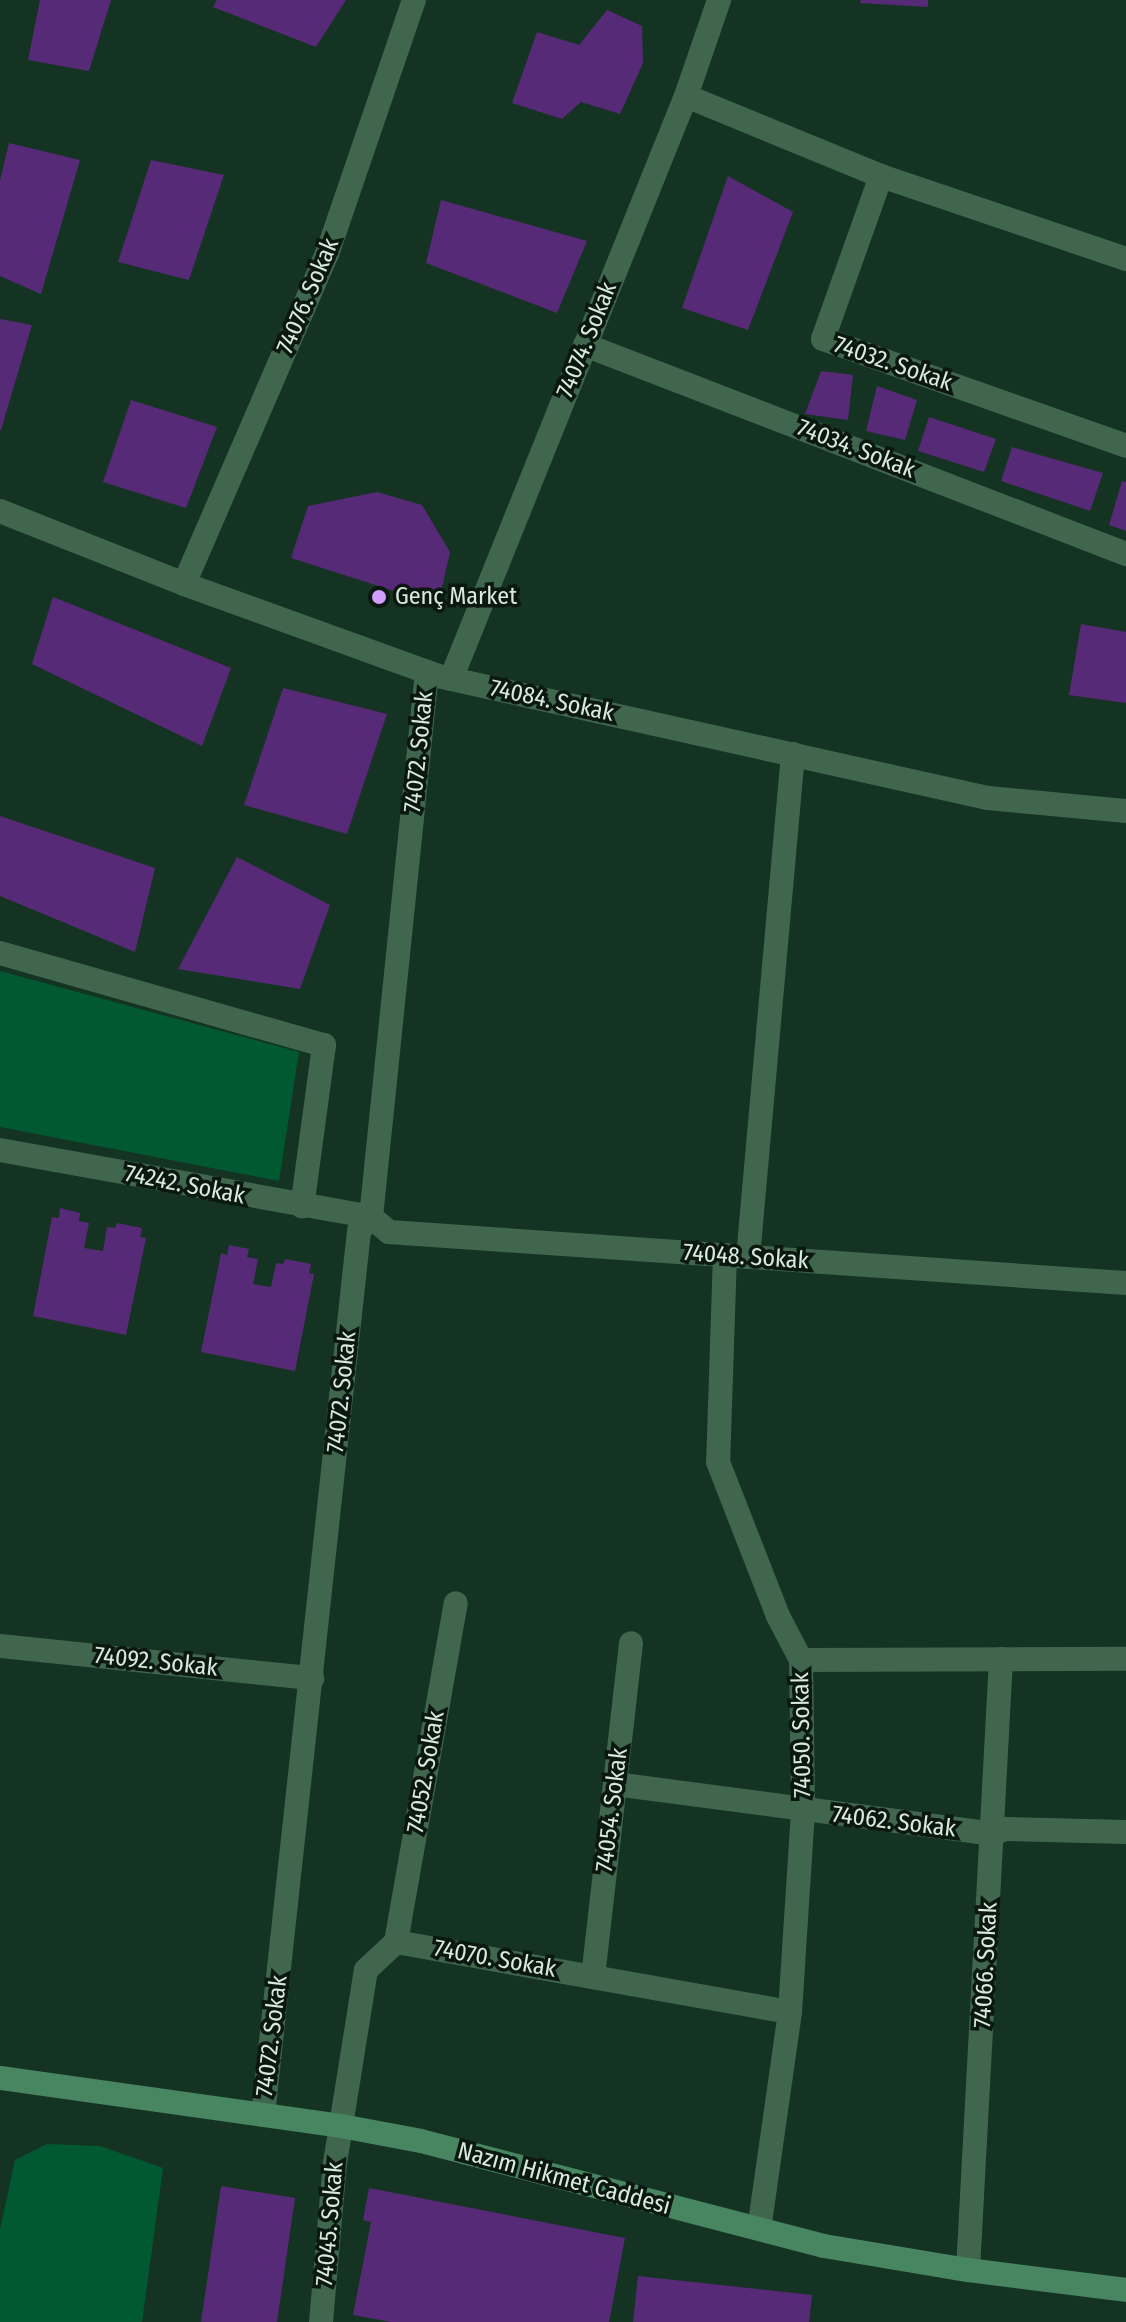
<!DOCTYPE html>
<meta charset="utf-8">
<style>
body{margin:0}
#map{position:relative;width:1126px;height:2322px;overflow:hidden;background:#153322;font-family:"Fira Sans Condensed",sans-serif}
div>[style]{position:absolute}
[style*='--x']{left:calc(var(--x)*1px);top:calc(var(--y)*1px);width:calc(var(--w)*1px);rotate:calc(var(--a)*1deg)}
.green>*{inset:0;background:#015932}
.building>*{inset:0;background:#572a77}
.street>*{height:24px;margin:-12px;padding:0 12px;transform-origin:12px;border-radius:12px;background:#40664e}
.secondary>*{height:24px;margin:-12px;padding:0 12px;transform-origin:12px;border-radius:12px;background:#478661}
.dots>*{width:22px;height:22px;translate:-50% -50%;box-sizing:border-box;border:4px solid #0b1810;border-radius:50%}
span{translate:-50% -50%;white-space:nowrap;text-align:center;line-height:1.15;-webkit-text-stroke:7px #0b1810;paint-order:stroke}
.street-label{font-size:24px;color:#d8e9dd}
.poi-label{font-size:24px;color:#d8e9dd}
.left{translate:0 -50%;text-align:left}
</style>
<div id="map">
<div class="green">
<div style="clip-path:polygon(0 971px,299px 1052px,279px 1181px,0 1127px)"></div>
<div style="clip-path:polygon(47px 2144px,100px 2146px,163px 2168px,142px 2322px,0 2322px,0 2230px,15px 2160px)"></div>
</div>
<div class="building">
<div style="clip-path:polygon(40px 0,111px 0,89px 71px,28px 60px)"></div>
<div style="clip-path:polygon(217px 0,346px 0,316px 47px,213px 7px)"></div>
<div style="clip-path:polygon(861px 0,928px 0,928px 7px,860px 3px)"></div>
<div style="clip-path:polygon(607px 10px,642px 26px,643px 63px,620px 114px,581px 102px,562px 119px,512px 103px,537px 32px,579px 45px)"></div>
<div style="clip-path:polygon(9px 143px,80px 160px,41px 294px,0 276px,0 180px)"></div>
<div style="clip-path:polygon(151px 160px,224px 175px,189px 280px,118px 262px)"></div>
<div style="clip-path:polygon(728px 176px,793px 212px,748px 330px,682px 308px)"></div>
<div style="clip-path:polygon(441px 200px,587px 241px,557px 313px,426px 263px)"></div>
<div style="clip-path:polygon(0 319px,32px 325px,1px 430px,0 430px)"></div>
<div style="clip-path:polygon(821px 371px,853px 375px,848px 420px,805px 414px)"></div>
<div style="clip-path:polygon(877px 386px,917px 400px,905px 440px,866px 431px)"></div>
<div style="clip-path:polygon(131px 400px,217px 427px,186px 508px,103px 482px)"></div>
<div style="clip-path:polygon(929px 417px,996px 439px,984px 472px,918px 451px)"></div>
<div style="clip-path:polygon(1012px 447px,1103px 473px,1090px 511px,1001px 481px)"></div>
<div style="clip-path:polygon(1122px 481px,1126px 482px,1126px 531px,1109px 525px)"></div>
<div style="clip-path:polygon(377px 492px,422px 505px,450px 552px,438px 605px,291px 558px,308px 506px)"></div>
<div style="clip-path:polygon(53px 597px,231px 668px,202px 746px,32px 664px)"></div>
<div style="clip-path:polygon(1081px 624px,1126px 632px,1126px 703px,1069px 695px)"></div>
<div style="clip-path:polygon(283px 688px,387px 714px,347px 834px,244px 805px)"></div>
<div style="clip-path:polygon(0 816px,155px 868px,135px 952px,0 896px)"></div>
<div style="clip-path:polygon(237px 857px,330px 905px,300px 989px,178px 969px)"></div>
<div style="clip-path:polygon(60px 1208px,80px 1213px,79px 1221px,89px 1223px,84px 1248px,103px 1251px,107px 1227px,115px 1228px,117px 1223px,142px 1228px,140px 1237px,146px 1238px,126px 1335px,33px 1316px,52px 1217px,59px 1218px)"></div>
<div style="clip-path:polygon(229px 1245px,249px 1249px,247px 1257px,258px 1259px,253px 1284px,271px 1287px,276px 1263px,283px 1264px,285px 1259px,311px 1264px,309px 1273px,314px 1274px,295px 1371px,201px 1352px,221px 1253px,227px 1255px)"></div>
<div style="clip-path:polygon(221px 2186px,295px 2198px,277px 2322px,201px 2322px)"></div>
<div style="clip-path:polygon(369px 2188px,625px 2238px,609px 2322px,391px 2322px,353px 2315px,371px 2222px,363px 2220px)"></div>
<div style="clip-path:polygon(638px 2276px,812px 2295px,809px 2322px,633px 2322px)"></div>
</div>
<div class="street">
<div style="--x:686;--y:96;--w:211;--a:22.3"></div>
<div style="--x:881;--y:176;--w:259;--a:18.7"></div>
<div style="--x:881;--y:176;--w:173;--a:109.6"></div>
<div style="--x:823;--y:339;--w:321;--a:19.4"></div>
<div style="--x:585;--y:345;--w:580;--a:21.12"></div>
<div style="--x:0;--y:511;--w:198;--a:21.6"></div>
<div style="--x:184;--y:584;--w:270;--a:19.9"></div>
<div style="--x:438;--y:676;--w:563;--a:12.51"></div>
<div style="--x:988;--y:798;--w:139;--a:5.4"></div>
<div style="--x:184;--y:584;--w:360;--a:-66.6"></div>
<div style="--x:327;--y:254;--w:268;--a:-71.1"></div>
<div style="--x:451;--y:679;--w:629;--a:-68.05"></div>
<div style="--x:686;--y:96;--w:102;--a:-71"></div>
<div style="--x:0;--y:953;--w:337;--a:15.9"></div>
<div style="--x:324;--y:1045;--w:163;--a:97.7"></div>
<div style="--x:0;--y:1150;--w:377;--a:10.2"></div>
<div style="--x:371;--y:1217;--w:23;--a:40"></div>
<div style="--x:389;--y:1232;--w:739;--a:3.96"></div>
<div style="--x:725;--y:1255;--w:207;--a:91.9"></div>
<div style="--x:718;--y:1462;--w:165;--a:68.7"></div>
<div style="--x:778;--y:1616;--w:50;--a:62.4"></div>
<div style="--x:801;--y:1660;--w:151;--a:89.2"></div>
<div style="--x:803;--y:1811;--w:201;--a:93.7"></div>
<div style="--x:790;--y:2012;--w:219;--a:98.1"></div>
<div style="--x:748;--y:1257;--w:505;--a:-84.89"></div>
<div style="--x:0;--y:1646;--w:314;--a:5.9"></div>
<div style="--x:801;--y:1660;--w:325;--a:-0.2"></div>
<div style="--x:615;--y:1784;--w:381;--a:7.5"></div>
<div style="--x:993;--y:1834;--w:13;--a:-23"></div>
<div style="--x:1005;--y:1829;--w:121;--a:1.4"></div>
<div style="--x:396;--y:1942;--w:344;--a:-80"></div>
<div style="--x:593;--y:1977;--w:336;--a:-83.5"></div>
<div style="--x:263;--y:2115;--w:889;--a:-83.8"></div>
<div style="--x:359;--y:1231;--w:18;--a:-49"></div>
<div style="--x:371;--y:1217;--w:548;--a:-84.13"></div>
<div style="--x:968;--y:2270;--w:612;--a:-86.91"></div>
<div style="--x:321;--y:2322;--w:160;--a:-85"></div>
<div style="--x:335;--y:2163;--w:195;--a:-80.9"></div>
<div style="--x:366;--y:1970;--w:41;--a:-43"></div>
<div style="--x:396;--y:1942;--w:400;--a:10.1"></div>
</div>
<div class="secondary">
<div style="--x:0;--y:2078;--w:344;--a:8"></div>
<div style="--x:341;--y:2126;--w:81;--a:10.6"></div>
<div style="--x:421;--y:2141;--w:416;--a:14.6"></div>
<div style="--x:824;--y:2246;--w:146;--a:9.5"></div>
<div style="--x:968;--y:2270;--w:159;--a:7.2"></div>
</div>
<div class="dots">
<div style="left:379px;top:597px;background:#d19dfe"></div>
</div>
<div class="street-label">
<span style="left:308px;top:296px;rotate:-67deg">74076. Sokak</span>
<span style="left:587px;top:340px;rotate:-68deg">74074. Sokak</span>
<span style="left:893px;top:364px;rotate:19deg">74032. Sokak</span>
<span style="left:856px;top:449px;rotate:21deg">74034. Sokak</span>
<span style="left:552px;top:701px;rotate:12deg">74084. Sokak</span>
<span style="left:419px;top:752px;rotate:-84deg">74072. Sokak</span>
<span style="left:185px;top:1185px;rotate:11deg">74242. Sokak</span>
<span style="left:746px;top:1257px;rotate:4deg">74048. Sokak</span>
<span style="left:342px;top:1392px;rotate:-84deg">74072. Sokak</span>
<span style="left:156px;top:1662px;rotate:6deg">74092. Sokak</span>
<span style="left:802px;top:1735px;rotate:-91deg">74050. Sokak</span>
<span style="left:426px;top:1772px;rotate:-80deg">74052. Sokak</span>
<span style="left:612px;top:1810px;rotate:-83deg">74054. Sokak</span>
<span style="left:894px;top:1822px;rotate:7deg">74062. Sokak</span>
<span style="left:495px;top:1959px;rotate:10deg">74070. Sokak</span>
<span style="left:986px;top:1965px;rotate:-87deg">74066. Sokak</span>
<span style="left:272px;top:2036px;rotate:-83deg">74072. Sokak</span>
<span style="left:564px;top:2179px;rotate:15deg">Nazım Hikmet Caddesi</span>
<span style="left:330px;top:2224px;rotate:-85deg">74045. Sokak</span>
</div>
<div class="poi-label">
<span class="left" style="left:395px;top:597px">Genç Market</span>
</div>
</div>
